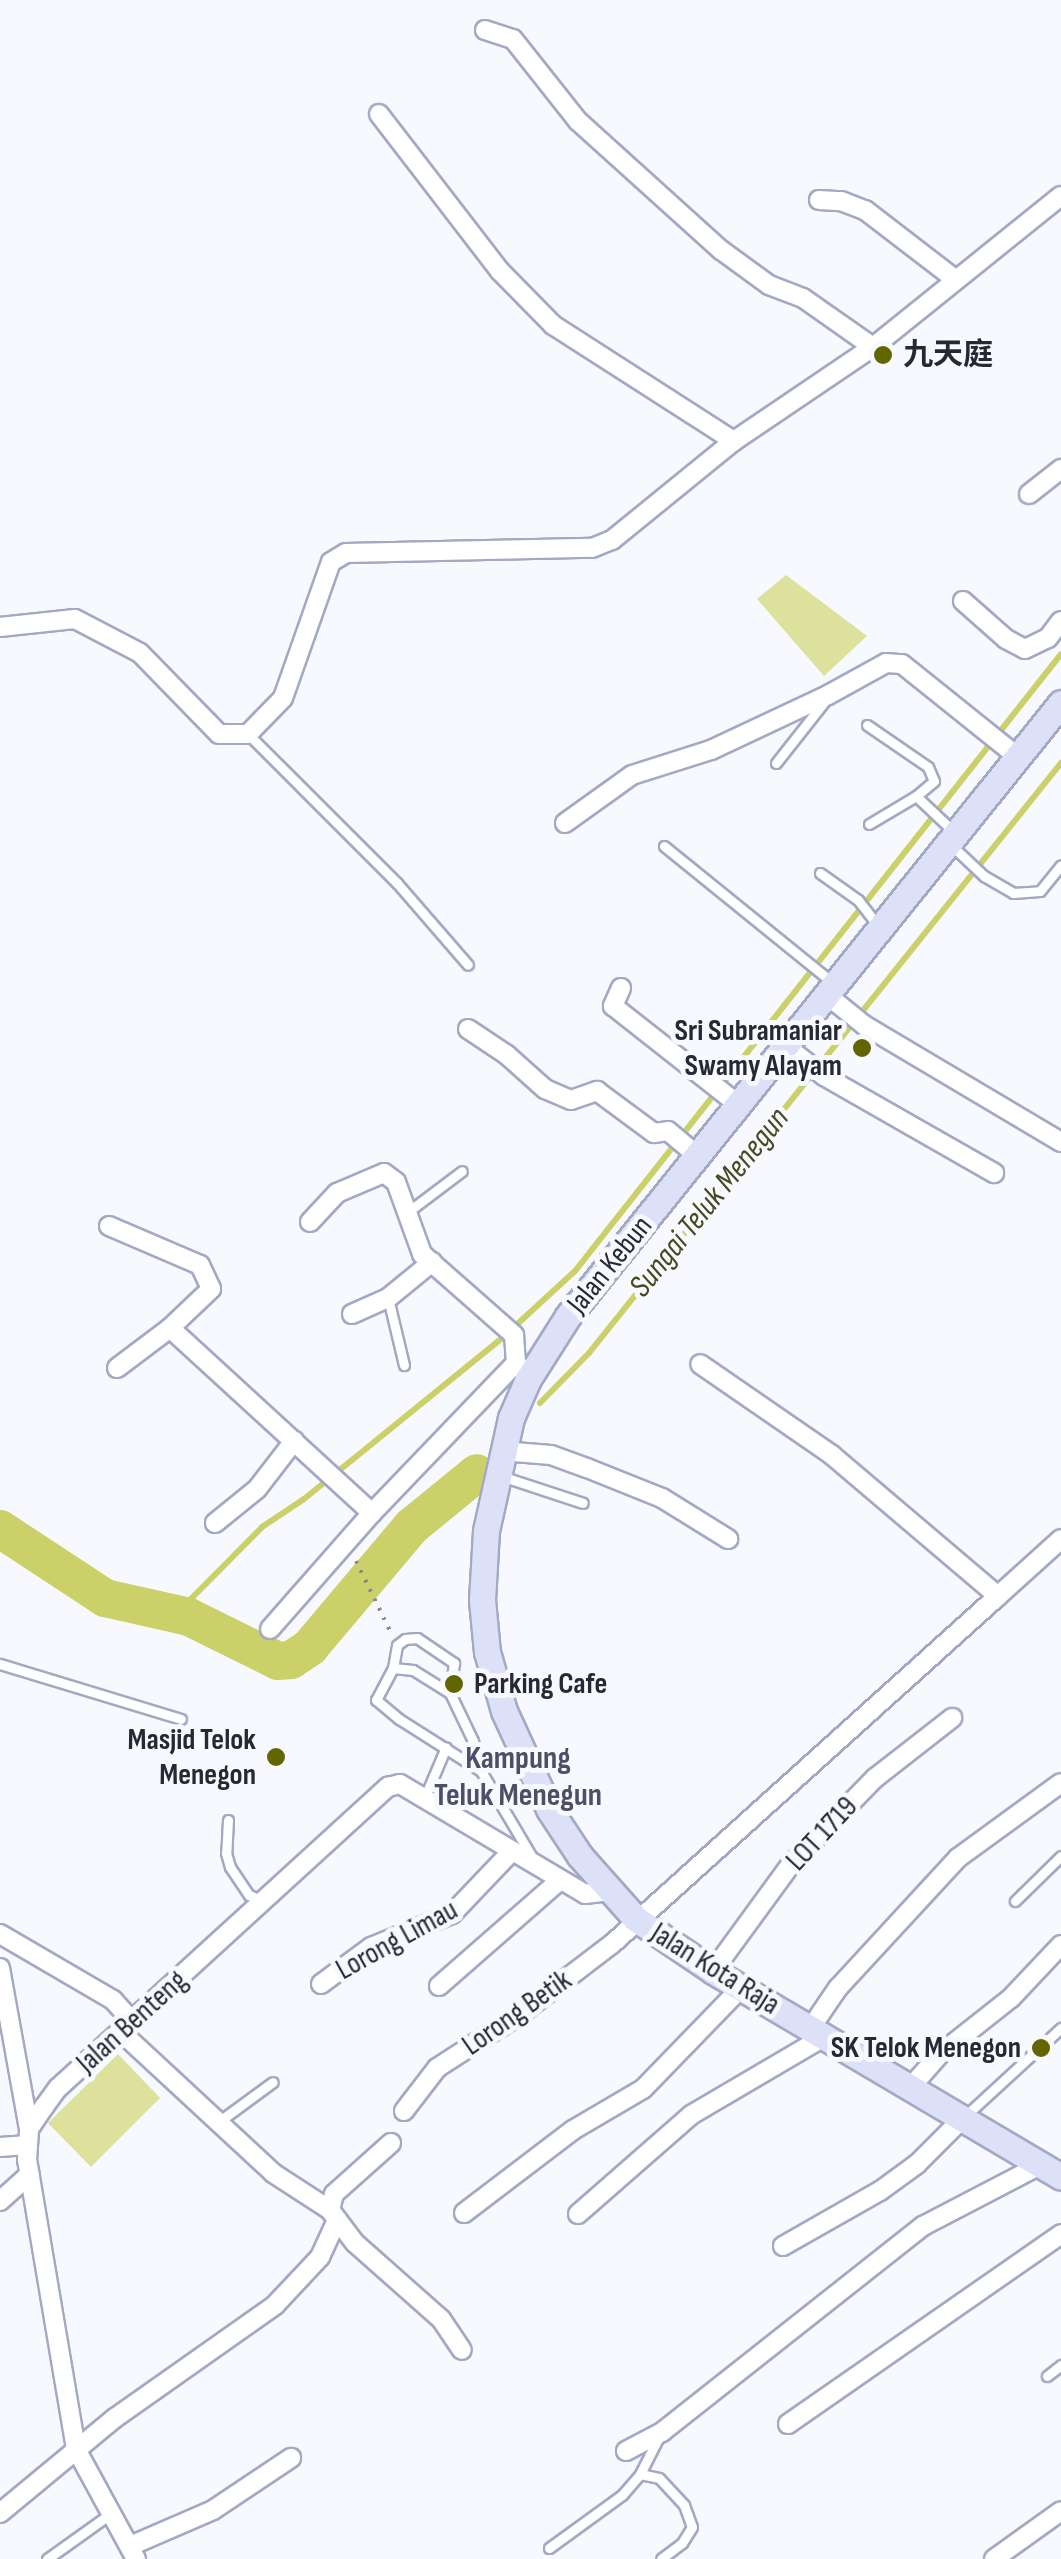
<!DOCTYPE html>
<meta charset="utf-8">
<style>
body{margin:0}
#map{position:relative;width:1061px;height:2559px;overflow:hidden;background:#f7f9fe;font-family:"Sofia Sans Condensed","Noto Sans SC",sans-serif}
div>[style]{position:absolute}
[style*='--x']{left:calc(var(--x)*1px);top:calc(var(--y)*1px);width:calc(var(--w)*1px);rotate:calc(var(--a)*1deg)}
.green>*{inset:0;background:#dce19b}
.stream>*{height:6px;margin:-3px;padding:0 3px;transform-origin:3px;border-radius:3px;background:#cbd168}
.river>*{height:38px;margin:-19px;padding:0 19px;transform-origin:19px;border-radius:19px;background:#cbd168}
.path>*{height:4px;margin-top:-2px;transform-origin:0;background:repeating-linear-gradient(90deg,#85878f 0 2.5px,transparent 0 10.5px)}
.roads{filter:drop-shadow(2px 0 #a4a9c3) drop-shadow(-2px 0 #a4a9c3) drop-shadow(0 2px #a4a9c3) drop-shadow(0 -2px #a4a9c3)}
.lane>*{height:9px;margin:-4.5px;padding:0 4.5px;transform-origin:4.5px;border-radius:4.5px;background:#fff}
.street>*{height:18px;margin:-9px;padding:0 9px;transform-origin:9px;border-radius:9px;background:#fff}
.secondary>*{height:25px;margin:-12.5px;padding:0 12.5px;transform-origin:12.5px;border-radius:12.5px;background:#dde1f8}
.dots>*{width:28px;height:28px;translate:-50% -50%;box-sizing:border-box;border:5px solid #f7f9fe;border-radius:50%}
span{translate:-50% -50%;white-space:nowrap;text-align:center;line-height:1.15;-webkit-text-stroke:10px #f7f9fe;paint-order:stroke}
.poi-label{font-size:30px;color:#262833;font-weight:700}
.left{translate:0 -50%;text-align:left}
.right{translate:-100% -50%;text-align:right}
.street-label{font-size:30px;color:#262833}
.water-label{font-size:32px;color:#484a1f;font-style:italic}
.neighbourhood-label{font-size:32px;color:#4c5067;font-weight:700}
</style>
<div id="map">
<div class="green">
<div style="clip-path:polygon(786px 575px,867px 636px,824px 676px,757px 599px)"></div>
<div style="clip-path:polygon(118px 2054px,160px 2098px,91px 2167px,48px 2123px)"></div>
</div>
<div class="stream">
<div style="--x:540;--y:1403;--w:70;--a:-45.6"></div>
<div style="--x:589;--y:1353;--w:756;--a:-51.34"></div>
<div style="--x:176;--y:1614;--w:122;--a:-45.3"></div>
<div style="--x:262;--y:1527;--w:50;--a:-33.7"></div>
<div style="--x:304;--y:1499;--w:254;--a:-39.1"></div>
<div style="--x:501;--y:1339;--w:100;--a:-42.6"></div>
<div style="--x:575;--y:1271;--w:785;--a:-51.77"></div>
</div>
<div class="river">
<div style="--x:0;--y:1529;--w:126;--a:33.3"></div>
<div style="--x:105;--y:1598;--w:86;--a:12.7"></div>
<div style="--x:189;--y:1617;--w:99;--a:26.3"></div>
<div style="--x:278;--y:1661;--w:13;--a:-4"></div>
<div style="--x:291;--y:1660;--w:23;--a:-34"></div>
<div style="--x:310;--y:1647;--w:157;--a:-49.9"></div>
<div style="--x:411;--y:1527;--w:85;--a:-39.3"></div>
</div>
<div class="path">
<div style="--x:356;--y:1561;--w:80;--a:64.1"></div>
</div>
<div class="roads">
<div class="lane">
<div style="--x:867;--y:725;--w:74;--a:34.5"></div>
<div style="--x:928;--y:767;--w:15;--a:67"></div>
<div style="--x:934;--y:781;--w:23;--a:140"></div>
<div style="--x:249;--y:735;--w:209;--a:45"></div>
<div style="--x:397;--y:883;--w:108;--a:49.1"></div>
<div style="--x:776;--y:763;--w:78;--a:-51.8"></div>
<div style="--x:869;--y:824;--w:55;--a:-30.8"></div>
<div style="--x:916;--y:796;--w:51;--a:43.4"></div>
<div style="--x:950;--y:844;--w:47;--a:43.3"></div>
<div style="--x:984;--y:876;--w:34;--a:30"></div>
<div style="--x:1013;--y:893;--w:27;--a:-4"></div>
<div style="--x:1040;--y:891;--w:33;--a:-51"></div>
<div style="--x:664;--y:846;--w:218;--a:39"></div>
<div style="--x:820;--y:873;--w:47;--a:35.4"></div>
<div style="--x:858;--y:900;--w:33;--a:52"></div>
<div style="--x:409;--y:1211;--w:66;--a:-37"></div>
<div style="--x:388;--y:1298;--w:69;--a:76.6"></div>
<div style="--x:501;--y:1476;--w:86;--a:18.2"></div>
<div style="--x:0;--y:1664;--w:189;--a:16.9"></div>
<div style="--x:393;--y:1668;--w:20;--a:6"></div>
<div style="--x:413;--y:1670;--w:44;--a:31.9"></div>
<div style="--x:450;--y:1693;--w:53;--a:64.4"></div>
<div style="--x:473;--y:1741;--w:31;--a:75"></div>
<div style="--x:481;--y:1771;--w:97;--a:-147.6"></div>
<div style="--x:399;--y:1719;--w:30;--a:-140"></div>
<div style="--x:376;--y:1700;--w:36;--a:-62"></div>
<div style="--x:393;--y:1668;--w:23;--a:-80"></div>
<div style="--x:397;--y:1645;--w:10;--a:-37"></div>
<div style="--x:405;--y:1639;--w:12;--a:-5"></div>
<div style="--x:417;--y:1638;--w:45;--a:34"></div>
<div style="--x:454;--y:1663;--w:30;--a:98"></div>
<div style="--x:481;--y:1771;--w:102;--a:59.4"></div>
<div style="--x:424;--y:1799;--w:56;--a:-67.1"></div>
<div style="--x:228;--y:1820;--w:33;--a:93"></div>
<div style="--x:226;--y:1853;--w:15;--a:74"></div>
<div style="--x:230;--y:1867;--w:34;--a:56"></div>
<div style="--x:249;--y:1895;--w:15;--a:23"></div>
<div style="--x:1015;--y:1901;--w:64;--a:-44.4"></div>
<div style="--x:963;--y:2118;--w:133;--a:-42.6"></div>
<div style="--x:221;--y:2120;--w:64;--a:-36.2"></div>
<div style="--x:1047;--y:2376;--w:18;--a:-38"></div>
<div style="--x:640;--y:2474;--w:19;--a:12"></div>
<div style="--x:659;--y:2478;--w:37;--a:47"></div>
<div style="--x:684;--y:2505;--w:23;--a:70"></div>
<div style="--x:692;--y:2527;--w:19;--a:122"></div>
<div style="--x:682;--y:2543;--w:26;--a:143"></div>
<div style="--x:549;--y:2548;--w:90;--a:-36"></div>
<div style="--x:622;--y:2495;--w:28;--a:-49"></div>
<div style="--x:640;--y:2474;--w:39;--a:-63"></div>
<div style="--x:47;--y:2559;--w:77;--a:-35.5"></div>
</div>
<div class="street">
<div style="--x:485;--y:30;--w:29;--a:18"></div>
<div style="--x:513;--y:39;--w:105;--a:51.6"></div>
<div style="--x:578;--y:121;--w:193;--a:42.1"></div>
<div style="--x:721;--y:250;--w:59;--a:36.1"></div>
<div style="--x:769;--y:285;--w:36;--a:21"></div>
<div style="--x:803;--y:298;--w:85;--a:35"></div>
<div style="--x:379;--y:114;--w:198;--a:52.4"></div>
<div style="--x:500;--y:271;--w:76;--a:45.5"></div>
<div style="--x:553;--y:325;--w:215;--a:32.7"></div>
<div style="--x:819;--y:200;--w:22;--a:3"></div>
<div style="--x:841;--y:201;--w:26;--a:21"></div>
<div style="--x:865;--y:210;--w:113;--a:37.5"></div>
<div style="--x:1029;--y:494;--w:41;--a:-38"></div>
<div style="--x:963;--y:601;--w:57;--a:41.5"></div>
<div style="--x:1006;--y:639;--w:21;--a:28"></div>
<div style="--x:1025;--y:649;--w:25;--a:-26"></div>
<div style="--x:1048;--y:638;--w:21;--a:-53"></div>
<div style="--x:0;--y:627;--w:75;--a:-6.1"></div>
<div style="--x:75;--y:619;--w:73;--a:27.6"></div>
<div style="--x:140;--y:653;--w:113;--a:45.7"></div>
<div style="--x:219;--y:734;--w:29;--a:0"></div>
<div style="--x:248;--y:734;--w:50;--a:-45.8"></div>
<div style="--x:283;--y:698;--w:144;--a:-70.6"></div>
<div style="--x:331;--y:562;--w:17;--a:-31"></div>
<div style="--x:346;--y:553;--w:246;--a:-1.2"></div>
<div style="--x:592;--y:548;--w:22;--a:-22"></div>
<div style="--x:612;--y:540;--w:157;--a:-39.1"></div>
<div style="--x:734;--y:441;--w:168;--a:-34.1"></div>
<div style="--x:873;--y:347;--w:241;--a:-38.8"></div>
<div style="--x:565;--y:823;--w:82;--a:-35.6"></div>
<div style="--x:632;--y:775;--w:83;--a:-17.6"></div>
<div style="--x:711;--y:750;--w:129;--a:-25.2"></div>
<div style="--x:828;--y:695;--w:66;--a:-28.9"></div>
<div style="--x:886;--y:663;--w:16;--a:4"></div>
<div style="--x:902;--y:664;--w:149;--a:38.7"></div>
<div style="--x:621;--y:988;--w:20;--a:114"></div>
<div style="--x:613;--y:1006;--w:160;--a:38.2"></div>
<div style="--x:827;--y:995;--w:48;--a:39"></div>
<div style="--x:864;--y:1025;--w:229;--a:30.7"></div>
<div style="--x:468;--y:1029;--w:47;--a:33.7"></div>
<div style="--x:507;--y:1055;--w:51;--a:41.8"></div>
<div style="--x:545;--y:1089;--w:28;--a:23"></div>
<div style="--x:571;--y:1100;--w:28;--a:-19"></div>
<div style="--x:597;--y:1091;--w:71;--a:36.4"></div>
<div style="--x:654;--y:1133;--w:14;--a:-8"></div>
<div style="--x:668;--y:1131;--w:39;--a:40"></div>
<div style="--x:787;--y:1047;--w:47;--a:38.1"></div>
<div style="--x:824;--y:1076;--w:196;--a:29.7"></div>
<div style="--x:310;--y:1222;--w:40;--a:-47"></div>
<div style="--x:337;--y:1193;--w:51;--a:-23.1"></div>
<div style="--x:384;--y:1173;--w:15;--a:37"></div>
<div style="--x:396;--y:1182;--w:77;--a:70.1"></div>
<div style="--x:422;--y:1254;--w:123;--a:41.4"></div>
<div style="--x:514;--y:1335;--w:28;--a:86"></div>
<div style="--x:516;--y:1363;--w:9;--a:49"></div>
<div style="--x:109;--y:1226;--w:99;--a:23.2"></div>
<div style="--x:200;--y:1265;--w:26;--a:65"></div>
<div style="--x:211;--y:1289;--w:57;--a:136.4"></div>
<div style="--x:170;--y:1328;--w:274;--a:42.5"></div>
<div style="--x:352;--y:1314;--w:39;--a:-24"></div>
<div style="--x:388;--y:1298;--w:57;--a:-39.3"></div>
<div style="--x:117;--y:1368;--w:66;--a:-37"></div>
<div style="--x:502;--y:1451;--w:49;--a:4.7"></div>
<div style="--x:551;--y:1455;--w:38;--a:20"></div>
<div style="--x:587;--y:1468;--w:81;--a:21.8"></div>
<div style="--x:662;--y:1498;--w:78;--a:31.8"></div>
<div style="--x:215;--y:1523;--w:54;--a:-39"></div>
<div style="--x:257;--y:1489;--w:61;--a:-52.4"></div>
<div style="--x:998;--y:1596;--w:85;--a:-42.1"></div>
<div style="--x:270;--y:1629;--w:154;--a:-48.7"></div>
<div style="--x:372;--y:1513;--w:208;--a:-46.2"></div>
<div style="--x:0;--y:1934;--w:131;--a:30.3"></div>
<div style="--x:113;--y:2000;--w:28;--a:48"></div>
<div style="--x:0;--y:1968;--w:164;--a:79.8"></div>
<div style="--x:713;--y:1971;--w:132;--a:-53.9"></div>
<div style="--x:791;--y:1864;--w:120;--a:-45.7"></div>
<div style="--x:875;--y:1778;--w:98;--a:-37.9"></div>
<div style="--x:321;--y:1984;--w:62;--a:-36.5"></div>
<div style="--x:371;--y:1947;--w:87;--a:-22.2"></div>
<div style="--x:452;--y:1914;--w:87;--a:-46.4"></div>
<div style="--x:439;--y:1986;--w:161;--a:-41.2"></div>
<div style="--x:810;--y:2029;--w:50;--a:-55.7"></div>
<div style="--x:838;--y:1988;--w:177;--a:-47.3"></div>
<div style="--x:958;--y:1858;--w:127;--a:-36.1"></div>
<div style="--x:121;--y:2032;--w:207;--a:42.8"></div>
<div style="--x:273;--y:2173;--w:68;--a:33"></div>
<div style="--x:910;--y:2088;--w:45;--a:-48.6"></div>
<div style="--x:940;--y:2054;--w:90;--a:-38.3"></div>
<div style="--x:1011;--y:1998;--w:73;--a:-46.7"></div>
<div style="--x:404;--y:2111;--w:54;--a:-52.5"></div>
<div style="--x:437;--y:2068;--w:98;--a:-32.9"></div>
<div style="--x:519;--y:2015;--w:117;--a:-37.4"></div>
<div style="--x:612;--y:1944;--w:520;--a:-42.04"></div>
<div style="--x:998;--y:1596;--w:218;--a:-139.7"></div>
<div style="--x:832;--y:1455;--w:160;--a:-145.4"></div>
<div style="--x:391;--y:2143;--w:76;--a:138.2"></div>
<div style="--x:334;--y:2194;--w:16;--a:104"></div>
<div style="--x:330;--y:2210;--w:41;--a:52.9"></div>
<div style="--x:355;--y:2243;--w:115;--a:41.5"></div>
<div style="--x:441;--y:2319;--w:37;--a:56"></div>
<div style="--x:0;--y:2147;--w:28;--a:-4"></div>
<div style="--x:0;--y:2201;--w:40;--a:-42"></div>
<div style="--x:464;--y:2213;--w:137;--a:-37.3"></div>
<div style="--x:573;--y:2130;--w:81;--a:-30.4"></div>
<div style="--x:643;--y:2089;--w:141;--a:-45.9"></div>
<div style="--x:578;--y:2214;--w:150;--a:-41.2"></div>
<div style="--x:691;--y:2115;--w:154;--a:-30.4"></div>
<div style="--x:783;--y:2246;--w:112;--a:-29.6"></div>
<div style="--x:880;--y:2191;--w:46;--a:-36.1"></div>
<div style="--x:917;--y:2164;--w:64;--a:-45"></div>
<div style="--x:788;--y:2424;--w:333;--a:-34.8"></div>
<div style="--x:626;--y:2451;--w:41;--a:-27.8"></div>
<div style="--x:662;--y:2432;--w:333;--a:-38.3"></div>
<div style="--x:923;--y:2226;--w:132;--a:-27.5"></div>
<div style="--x:0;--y:2513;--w:149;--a:-39.6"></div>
<div style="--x:115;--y:2418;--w:196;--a:-35.2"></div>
<div style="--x:275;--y:2305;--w:66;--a:-46.8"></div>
<div style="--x:320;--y:2257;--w:41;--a:-65.3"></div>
<div style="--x:130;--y:2546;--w:90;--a:-23.4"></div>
<div style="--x:213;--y:2510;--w:94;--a:-33.7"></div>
<div style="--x:136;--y:2559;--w:125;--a:-118.6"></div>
<div style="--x:76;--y:2449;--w:293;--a:-99.6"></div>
<div style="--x:27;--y:2160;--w:31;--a:-86"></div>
<div style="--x:29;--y:2129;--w:27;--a:-56"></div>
<div style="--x:44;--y:2107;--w:24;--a:-54"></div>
<div style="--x:58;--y:2088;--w:447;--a:-42.4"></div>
<div style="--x:388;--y:1787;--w:12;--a:-14"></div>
<div style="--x:400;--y:1784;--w:215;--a:30.7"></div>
<div style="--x:585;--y:1894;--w:23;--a:-7"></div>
<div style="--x:994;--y:2559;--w:82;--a:-35.6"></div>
</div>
<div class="secondary">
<div style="--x:1061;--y:703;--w:787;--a:128.81"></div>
<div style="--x:568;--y:1316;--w:75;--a:122.4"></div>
<div style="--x:528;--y:1379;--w:43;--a:113.6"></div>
<div style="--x:511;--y:1418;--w:116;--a:102.5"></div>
<div style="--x:486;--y:1531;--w:69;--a:93.3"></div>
<div style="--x:482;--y:1600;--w:52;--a:84.5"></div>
<div style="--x:487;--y:1652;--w:61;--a:73.9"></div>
<div style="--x:504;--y:1711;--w:108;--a:65.3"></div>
<div style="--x:549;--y:1809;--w:56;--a:56.6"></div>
<div style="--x:580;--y:1856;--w:84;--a:48.4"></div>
<div style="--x:636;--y:1919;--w:93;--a:34"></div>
<div style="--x:713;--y:1971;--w:404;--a:30.6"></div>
</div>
</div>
<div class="dots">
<div style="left:883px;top:355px;background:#626500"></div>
<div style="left:862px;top:1048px;background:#626500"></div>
<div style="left:454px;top:1684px;background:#626500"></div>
<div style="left:276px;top:1757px;background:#626500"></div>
<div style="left:1041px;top:2048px;background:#626500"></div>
</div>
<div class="poi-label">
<span class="left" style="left:903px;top:355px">九天庭</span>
<span class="right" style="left:842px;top:1048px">Sri Subramaniar<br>Swamy Alayam</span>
<span class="left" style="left:474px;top:1684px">Parking Cafe</span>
<span class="right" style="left:256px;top:1757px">Masjid Telok<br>Menegon</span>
<span class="right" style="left:1021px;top:2048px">SK Telok Menegon</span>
</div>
<div class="street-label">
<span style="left:610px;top:1265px;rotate:-51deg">Jalan Kebun</span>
<span style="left:822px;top:1834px;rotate:-47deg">LOT 1719</span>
<span style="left:397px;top:1940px;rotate:-29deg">Lorong Limau</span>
<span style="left:715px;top:1969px;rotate:32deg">Jalan Kota Raja</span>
<span style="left:517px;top:2013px;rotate:-35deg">Lorong Betik</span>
<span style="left:132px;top:2022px;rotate:-42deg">Jalan Benteng</span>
</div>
<div class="water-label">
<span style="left:710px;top:1203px;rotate:-51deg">Sungai Teluk Menegun</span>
</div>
<div class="neighbourhood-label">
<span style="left:518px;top:1778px">Kampung<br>Teluk Menegun</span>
</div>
</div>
